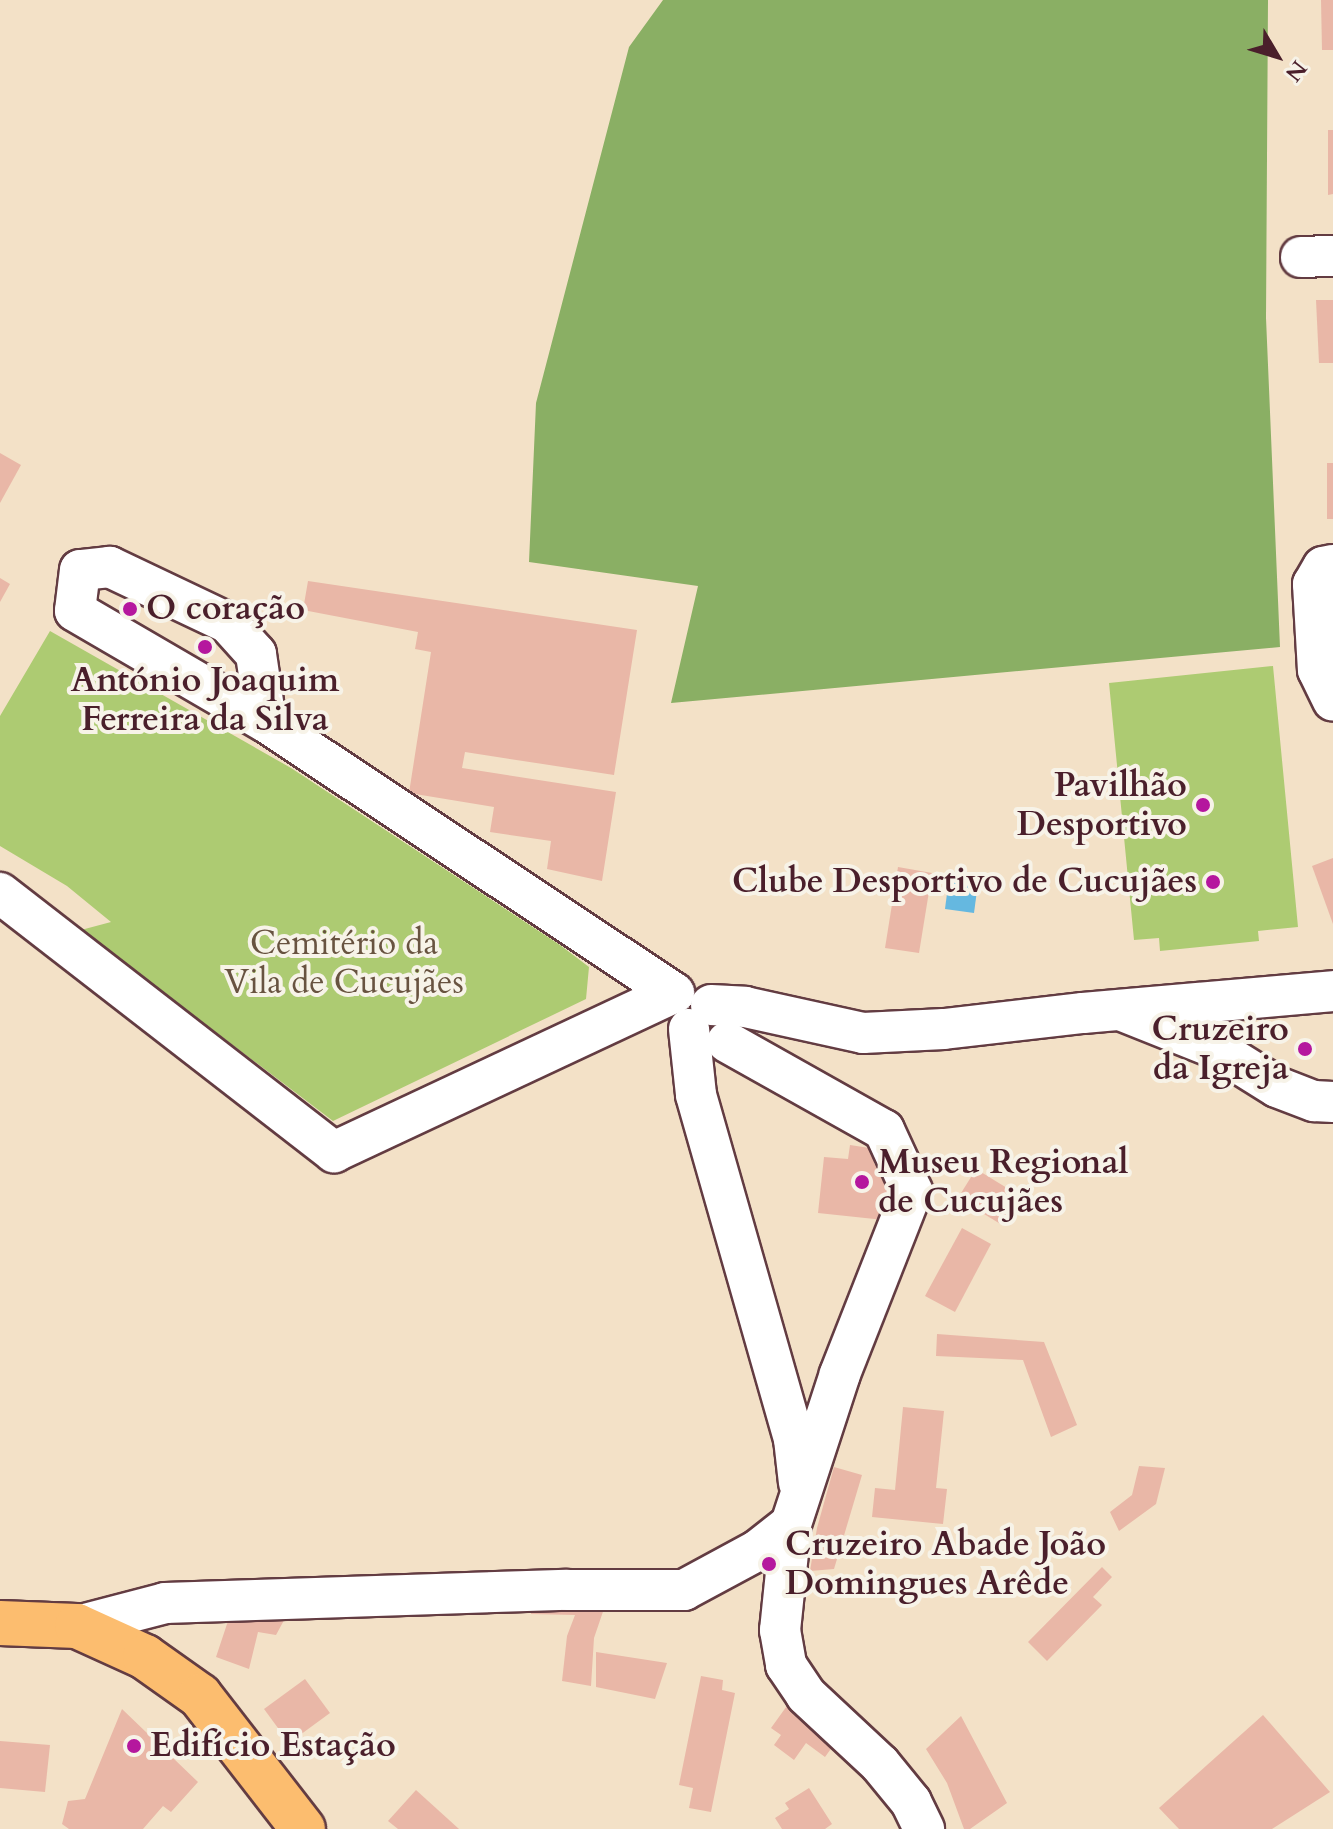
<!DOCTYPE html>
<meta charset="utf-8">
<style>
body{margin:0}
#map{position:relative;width:1333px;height:1829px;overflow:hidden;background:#f3e1c7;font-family:Cardo,serif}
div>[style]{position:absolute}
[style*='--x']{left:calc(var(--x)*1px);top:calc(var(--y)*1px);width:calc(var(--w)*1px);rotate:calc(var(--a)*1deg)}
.green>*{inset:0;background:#adcb72}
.forest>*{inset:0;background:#8aaf64}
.water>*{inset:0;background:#65b8e0}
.building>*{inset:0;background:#e9b7a7}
.roads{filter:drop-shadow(2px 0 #633c42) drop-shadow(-2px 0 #633c42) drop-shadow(0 2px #633c42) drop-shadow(0 -2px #633c42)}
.minor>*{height:40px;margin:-20px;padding:0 20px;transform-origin:20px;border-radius:20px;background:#fff}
.major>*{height:44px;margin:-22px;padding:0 22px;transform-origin:22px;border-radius:22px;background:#fcbd6f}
.dots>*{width:22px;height:22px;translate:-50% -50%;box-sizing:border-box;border:4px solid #f7f3e8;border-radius:50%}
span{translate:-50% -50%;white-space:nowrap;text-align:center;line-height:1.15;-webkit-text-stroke:8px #f7f3e8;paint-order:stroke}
.poi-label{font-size:34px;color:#4a1f2b;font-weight:700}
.left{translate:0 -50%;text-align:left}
.right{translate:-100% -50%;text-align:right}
.park-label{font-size:34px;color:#685340}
.north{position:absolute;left:1237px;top:16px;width:80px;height:80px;-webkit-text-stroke:6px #f7f3e8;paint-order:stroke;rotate:128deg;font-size:22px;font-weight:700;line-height:32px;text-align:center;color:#4a1f2b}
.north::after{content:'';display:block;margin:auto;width:28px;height:36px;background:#4a1f2b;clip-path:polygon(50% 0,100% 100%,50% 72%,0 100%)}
</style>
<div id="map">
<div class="green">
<div style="clip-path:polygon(50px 631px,291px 768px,560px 945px,589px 967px,586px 999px,333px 1121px,81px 930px,111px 922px,67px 886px,0 846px,0 716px)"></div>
<div style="clip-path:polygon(1273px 666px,1298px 927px,1258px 931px,1259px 941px,1160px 951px,1159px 938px,1134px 940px,1109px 683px)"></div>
</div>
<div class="forest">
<div style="clip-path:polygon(663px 0,1268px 0,1266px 318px,1280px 647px,671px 703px,698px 586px,529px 562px,536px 403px,629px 47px)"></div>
</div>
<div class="water">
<div style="clip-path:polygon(949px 878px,978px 883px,974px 913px,945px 909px)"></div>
</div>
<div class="building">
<div style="clip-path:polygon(1321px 0,1333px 0,1333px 50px,1322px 50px)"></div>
<div style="clip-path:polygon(1328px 130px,1333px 130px,1333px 194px,1328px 195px)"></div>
<div style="clip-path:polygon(1316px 300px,1333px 300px,1333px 363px,1319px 363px)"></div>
<div style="clip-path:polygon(0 453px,21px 465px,0 503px)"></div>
<div style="clip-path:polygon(1327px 463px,1333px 463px,1333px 519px,1327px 519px)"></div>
<div style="clip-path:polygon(0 578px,10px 584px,0 602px)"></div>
<div style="clip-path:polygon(308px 581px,637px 630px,614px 775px,465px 752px,462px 768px,616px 792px,602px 881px,547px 869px,551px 841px,490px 832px,494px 807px,409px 793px,431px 652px,415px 649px,418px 632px,303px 610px)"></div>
<div style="clip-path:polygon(1333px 858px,1333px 924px,1312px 866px)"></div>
<div style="clip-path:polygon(898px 867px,932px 873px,919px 953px,885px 948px)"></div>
<div style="clip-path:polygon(850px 1145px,876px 1149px,874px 1164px,890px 1166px,884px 1220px,818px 1213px,824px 1157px,848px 1159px)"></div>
<div style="clip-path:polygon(976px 1169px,1020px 1196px,1002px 1225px,958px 1198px)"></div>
<div style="clip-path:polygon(962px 1228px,991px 1244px,955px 1312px,925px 1296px)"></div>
<div style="clip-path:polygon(937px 1334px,1044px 1342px,1077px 1425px,1051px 1437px,1023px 1360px,936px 1356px)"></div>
<div style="clip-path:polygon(903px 1407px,944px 1411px,936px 1488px,947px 1489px,943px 1524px,872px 1517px,875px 1488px,895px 1490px)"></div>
<div style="clip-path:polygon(1139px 1466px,1165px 1468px,1156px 1504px,1119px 1531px,1110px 1512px,1132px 1495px)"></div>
<div style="clip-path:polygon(834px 1467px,862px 1475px,834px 1569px,810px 1571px,817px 1528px)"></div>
<div style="clip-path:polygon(1102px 1567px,1112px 1577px,1093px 1597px,1102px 1605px,1047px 1661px,1028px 1642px)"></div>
<div style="clip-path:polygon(532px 1594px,609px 1594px,594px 1638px,591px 1686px,562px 1681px,567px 1636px,575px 1615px,531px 1614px)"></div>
<div style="clip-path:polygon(289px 1611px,276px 1635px,258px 1632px,249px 1669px,216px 1657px,231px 1612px)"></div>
<div style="clip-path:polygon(596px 1652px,667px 1663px,655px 1699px,596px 1687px)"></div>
<div style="clip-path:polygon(701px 1676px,723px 1680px,722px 1690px,735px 1693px,711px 1812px,689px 1808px,693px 1788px,679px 1785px)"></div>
<div style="clip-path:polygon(305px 1679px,330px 1713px,289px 1743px,264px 1709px)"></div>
<div style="clip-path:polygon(789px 1703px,838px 1739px,825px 1757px,806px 1743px,794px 1760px,774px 1745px,781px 1735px,771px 1728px)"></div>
<div style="clip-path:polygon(122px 1709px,198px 1782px,171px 1812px,163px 1806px,143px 1829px,69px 1829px,62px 1824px,68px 1801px,85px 1799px)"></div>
<div style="clip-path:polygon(1263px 1715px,1330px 1792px,1272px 1829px,1179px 1829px,1159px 1808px)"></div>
<div style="clip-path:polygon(961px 1716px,1007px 1803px,970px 1829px,964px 1829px,947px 1783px,926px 1749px)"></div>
<div style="clip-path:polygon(0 1741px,50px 1745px,45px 1792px,0 1788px)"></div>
<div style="clip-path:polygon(809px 1788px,832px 1824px,825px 1829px,782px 1829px,775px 1818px,789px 1809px,785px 1803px)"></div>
<div style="clip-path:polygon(416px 1790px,459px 1829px,398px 1829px,388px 1821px)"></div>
</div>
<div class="roads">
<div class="minor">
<div style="--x:1301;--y:257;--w:32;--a:-2"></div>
<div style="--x:1333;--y:565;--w:10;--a:169"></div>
<div style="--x:1323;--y:567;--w:20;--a:120"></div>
<div style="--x:1313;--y:584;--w:86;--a:86.7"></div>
<div style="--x:1318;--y:670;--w:34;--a:64"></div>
<div style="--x:266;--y:722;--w:69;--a:-98.4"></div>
<div style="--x:256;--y:654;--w:42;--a:-132.1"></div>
<div style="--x:228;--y:623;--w:131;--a:-154.6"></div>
<div style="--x:110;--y:567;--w:30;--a:174"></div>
<div style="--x:80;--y:570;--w:41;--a:97"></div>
<div style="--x:75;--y:611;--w:221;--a:30.2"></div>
<div style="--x:266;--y:722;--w:490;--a:33.6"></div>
<div style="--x:0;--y:893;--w:423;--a:37.8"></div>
<div style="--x:334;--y:1152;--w:375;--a:-25.1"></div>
<div style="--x:711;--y:1005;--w:34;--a:3"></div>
<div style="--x:745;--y:1007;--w:121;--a:12.4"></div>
<div style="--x:863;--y:1033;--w:81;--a:-2.8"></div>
<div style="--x:944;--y:1029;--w:140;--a:-6.6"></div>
<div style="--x:1083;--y:1013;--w:251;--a:-5"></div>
<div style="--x:1125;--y:1012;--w:95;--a:21.7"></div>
<div style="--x:1213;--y:1047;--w:75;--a:32"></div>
<div style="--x:1277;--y:1087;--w:40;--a:21"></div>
<div style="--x:1314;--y:1101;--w:19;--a:3"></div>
<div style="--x:689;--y:1029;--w:66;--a:83.9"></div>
<div style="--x:696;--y:1095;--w:358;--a:74.1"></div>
<div style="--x:794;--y:1439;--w:44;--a:83.5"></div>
<div style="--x:727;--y:1042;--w:180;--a:29.3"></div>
<div style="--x:884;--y:1130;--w:67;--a:65.3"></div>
<div style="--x:912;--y:1191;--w:197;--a:111.5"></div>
<div style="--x:840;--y:1374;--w:158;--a:108.1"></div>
<div style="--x:791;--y:1524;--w:107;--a:95.9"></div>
<div style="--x:780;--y:1630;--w:36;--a:80"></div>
<div style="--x:786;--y:1665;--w:36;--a:56"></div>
<div style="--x:806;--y:1695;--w:101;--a:43"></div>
<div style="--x:880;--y:1764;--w:49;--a:50.8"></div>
<div style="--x:911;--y:1802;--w:30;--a:64"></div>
<div style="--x:77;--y:1626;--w:91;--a:-14.6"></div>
<div style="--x:165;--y:1603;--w:402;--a:-1.9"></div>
<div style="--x:567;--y:1590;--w:117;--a:0"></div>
<div style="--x:684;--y:1590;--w:84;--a:-28.4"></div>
<div style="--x:758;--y:1550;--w:42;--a:-38.2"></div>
</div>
<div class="major">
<div style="--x:0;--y:1623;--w:77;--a:2.2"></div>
<div style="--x:77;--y:1626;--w:75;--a:24.5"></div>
<div style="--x:145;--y:1657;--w:67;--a:35.3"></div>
<div style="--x:200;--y:1696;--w:168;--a:52.2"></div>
</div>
</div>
<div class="dots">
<div style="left:130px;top:609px;background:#b5179e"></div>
<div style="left:205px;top:647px;background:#b5179e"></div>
<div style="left:1203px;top:805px;background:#b5179e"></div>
<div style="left:1213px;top:882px;background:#b5179e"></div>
<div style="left:1305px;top:1049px;background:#b5179e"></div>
<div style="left:862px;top:1182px;background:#b5179e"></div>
<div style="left:769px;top:1564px;background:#b5179e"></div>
<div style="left:134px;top:1746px;background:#b5179e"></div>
</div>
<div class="poi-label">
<span class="left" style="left:146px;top:609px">O coração</span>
<span style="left:205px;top:700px">António Joaquim<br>Ferreira da Silva</span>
<span class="right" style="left:1187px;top:805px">Pavilhão<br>Desportivo</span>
<span class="right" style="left:1197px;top:882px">Clube Desportivo de Cucujães</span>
<span class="right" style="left:1289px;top:1049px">Cruzeiro<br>da Igreja</span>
<span class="left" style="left:878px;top:1182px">Museu Regional<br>de Cucujães</span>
<span class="left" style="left:785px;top:1564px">Cruzeiro Abade João<br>Domingues Arêde</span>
<span class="left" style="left:150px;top:1746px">Edifício Estação</span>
</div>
<div class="park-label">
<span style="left:344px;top:963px">Cemitério da<br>Vila de Cucujães</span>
</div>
<div class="north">N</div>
</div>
